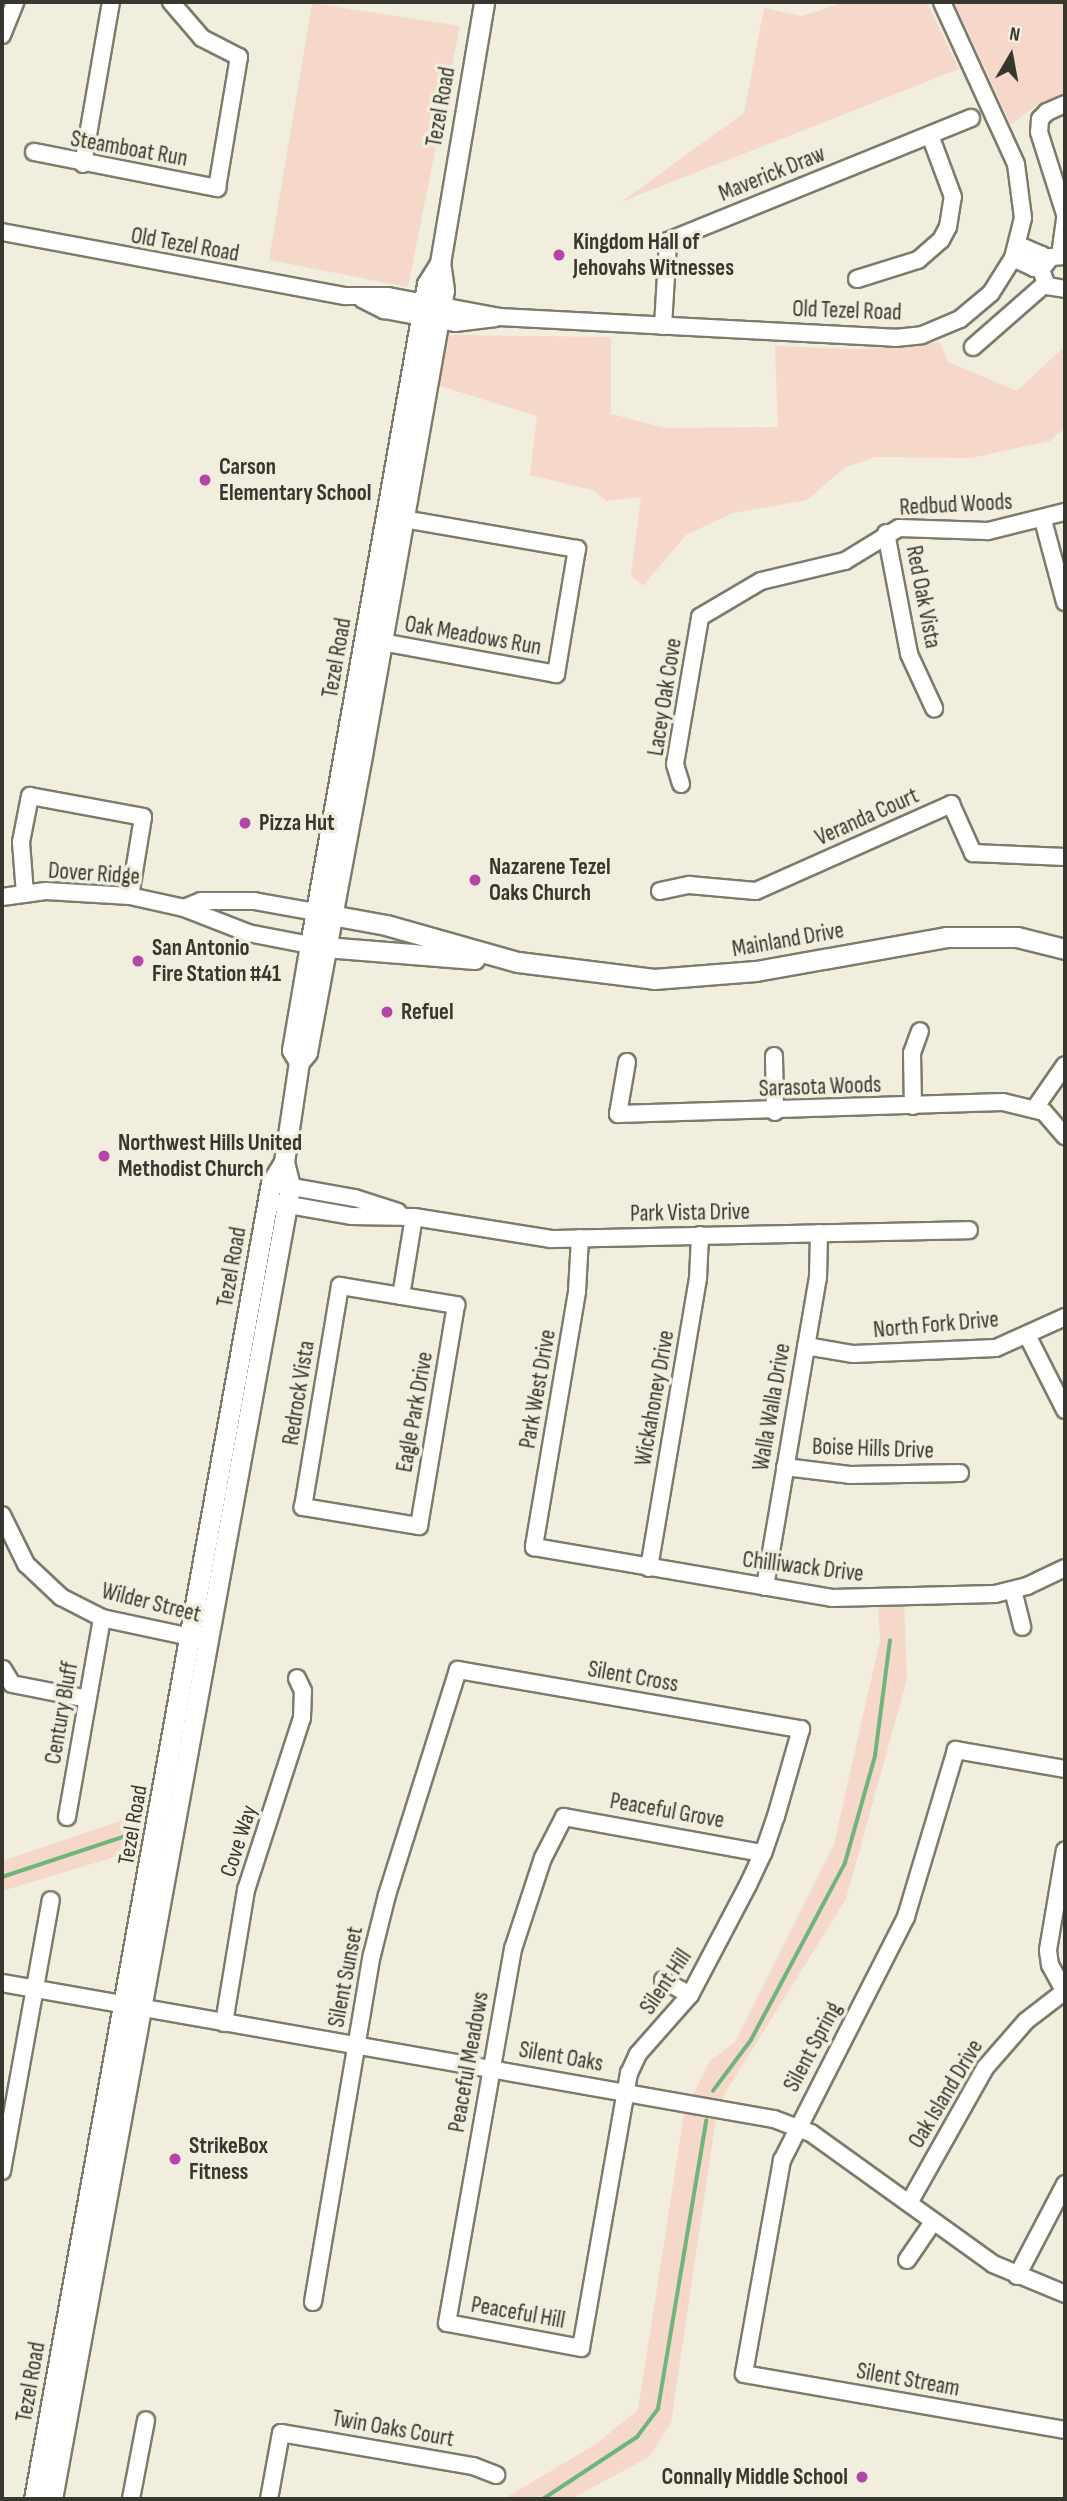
<!DOCTYPE html>
<style>
body{margin:0}
#map{position:relative;width:1067px;height:2501px;overflow:hidden;background:#f1eedd;font-family:"Sofia Sans Condensed",sans-serif}
div>[style]{position:absolute}
[style*='--x']{left:calc(var(--x)*1px);top:calc(var(--y)*1px);width:calc(var(--w)*1px);rotate:calc(var(--a)*1deg)}
.green>*{inset:0;background:#f5d8ca}
.stream>*{height:3.5px;margin:-1.75px;padding:0 1.75px;transform-origin:1.75px;border-radius:1.75px;background:#6fb57b}
.roads{filter:drop-shadow(2px 0 #7d7b6b) drop-shadow(-2px 0 #7d7b6b) drop-shadow(0 2px #7d7b6b) drop-shadow(0 -2px #7d7b6b)}
.minor>*{height:16px;margin:-8px;padding:0 8px;transform-origin:8px;border-radius:8px;background:#fff}
.major>*{height:19px;margin:-9.5px;padding:0 9.5px;transform-origin:9.5px;border-radius:9.5px;background:#fff}
.dots>*{width:19px;height:19px;translate:-50% -50%;box-sizing:border-box;border:4px solid #f1eedd;border-radius:50%}
span{translate:-50% -50%;white-space:nowrap;text-align:center;line-height:1.15;-webkit-text-stroke:7px #f1eedd;paint-order:stroke}
.street-label{font-size:23px;color:#37362f}
.poi-label{font-size:23px;color:#37362f;font-weight:700}
.left{translate:0 -50%;text-align:left}
.right{translate:-100% -50%;text-align:right}
.frame{position:absolute;inset:0;border:4px solid #37362f;pointer-events:none}
.north{position:absolute;left:976px;top:21px;width:70px;height:70px;-webkit-text-stroke:5px #f1eedd;paint-order:stroke;rotate:10deg;font-size:19px;font-weight:700;line-height:28px;text-align:center;color:#37362f}
.north::after{content:'';display:block;margin:auto;width:24px;height:32px;background:#37362f;clip-path:polygon(50% 0,100% 100%,50% 72%,0 100%)}
</style>
<div id="map">
<div class="green">
<div style="clip-path:polygon(846px 2px,927px 2px,959px 69px,621px 202px,744px 113px,764px 8px,802px 16px)"></div>
<div style="clip-path:polygon(954px 2px,1065px 2px,1065px 94px,1034px 107px,1011px 125px)"></div>
<div style="clip-path:polygon(312px 3px,460px 26px,408px 287px,269px 260px)"></div>
<div style="clip-path:polygon(449px 335px,611px 337px,611px 414px,665px 428px,778px 427px,775px 346px,860px 349px,940px 342px,948px 362px,1017px 391px,1065px 346px,1065px 428px,1050px 441px,971px 458px,875px 457px,844px 468px,807px 500px,733px 513px,686px 535px,643px 586px,631px 575px,641px 497px,607px 501px,592px 490px,530px 475px,537px 416px,437px 385px)"></div>
<div style="clip-path:polygon(878px 1604px,904px 1604px,907px 1679px,846px 1899px,725px 2093px,716px 2118px,671px 2423px,649px 2457px,571px 2499px,504px 2499px,596px 2444px,638px 2410px,684px 2114px,709px 2062px,735px 2042px,834px 1844px,880px 1640px)"></div>
<div style="clip-path:polygon(135px 1816px,134px 1851px,2px 1891px,2px 1861px)"></div>
</div>
<div class="stream">
<div style="--x:2;--y:1877;--w:143;--a:-18.3"></div>
<div style="--x:713;--y:2091;--w:64;--a:-53.3"></div>
<div style="--x:751;--y:2040;--w:200;--a:-62"></div>
<div style="--x:845;--y:1863;--w:111;--a:-74.3"></div>
<div style="--x:875;--y:1756;--w:116;--a:-82.6"></div>
<div style="--x:543;--y:2499;--w:113;--a:-33.4"></div>
<div style="--x:637;--y:2437;--w:35;--a:-53"></div>
<div style="--x:658;--y:2409;--w:292;--a:-80.5"></div>
</div>
<div class="roads">
<div class="minor">
<div style="--x:2;--y:35;--w:35;--a:-68"></div>
<div style="--x:1065;--y:104;--w:20;--a:156"></div>
<div style="--x:1047;--y:112;--w:10;--a:135"></div>
<div style="--x:1040;--y:119;--w:13;--a:94"></div>
<div style="--x:1039;--y:132;--w:86;--a:72.4"></div>
<div style="--x:34;--y:152;--w:187;--a:11.1"></div>
<div style="--x:217;--y:188;--w:133;--a:-80.5"></div>
<div style="--x:239;--y:57;--w:42;--a:-152.8"></div>
<div style="--x:202;--y:38;--w:48;--a:-130.7"></div>
<div style="--x:83;--y:164;--w:164;--a:-80.2"></div>
<div style="--x:2;--y:232;--w:349;--a:10.6"></div>
<div style="--x:345;--y:296;--w:43;--a:0"></div>
<div style="--x:388;--y:296;--w:113;--a:10.7"></div>
<div style="--x:499;--y:317;--w:397;--a:3"></div>
<div style="--x:895;--y:338;--w:27;--a:-6"></div>
<div style="--x:922;--y:335;--w:41;--a:-22.8"></div>
<div style="--x:960;--y:319;--w:40;--a:-40"></div>
<div style="--x:991;--y:293;--w:41;--a:-57.8"></div>
<div style="--x:1013;--y:258;--w:41;--a:-76"></div>
<div style="--x:1023;--y:218;--w:54;--a:-97.4"></div>
<div style="--x:1016;--y:164;--w:178;--a:-114.6"></div>
<div style="--x:1060;--y:255;--w:37;--a:-82"></div>
<div style="--x:1065;--y:256;--w:14;--a:176"></div>
<div style="--x:1051;--y:257;--w:16;--a:128"></div>
<div style="--x:1041;--y:270;--w:17;--a:69"></div>
<div style="--x:1047;--y:286;--w:18;--a:9"></div>
<div style="--x:1013;--y:258;--w:23;--a:25"></div>
<div style="--x:1034;--y:268;--w:9;--a:-18"></div>
<div style="--x:1043;--y:265;--w:10;--a:-96"></div>
<div style="--x:1042;--y:255;--w:26;--a:-157"></div>
<div style="--x:857;--y:279;--w:64;--a:-17.3"></div>
<div style="--x:918;--y:260;--w:30;--a:-41"></div>
<div style="--x:941;--y:240;--w:15;--a:-62"></div>
<div style="--x:948;--y:227;--w:30;--a:-81"></div>
<div style="--x:953;--y:197;--w:66;--a:-110.4"></div>
<div style="--x:362;--y:299;--w:25;--a:27"></div>
<div style="--x:384;--y:310;--w:72;--a:10.4"></div>
<div style="--x:455;--y:323;--w:41;--a:-7"></div>
<div style="--x:663;--y:326;--w:85;--a:-86.6"></div>
<div style="--x:668;--y:241;--w:327;--a:-22.1"></div>
<div style="--x:973;--y:347;--w:96;--a:-41.2"></div>
<div style="--x:1043;--y:520;--w:85;--a:75"></div>
<div style="--x:886;--y:533;--w:123;--a:79.2"></div>
<div style="--x:909;--y:654;--w:60;--a:65.2"></div>
<div style="--x:382;--y:642;--w:177;--a:10.4"></div>
<div style="--x:556;--y:674;--w:127;--a:-80.5"></div>
<div style="--x:577;--y:549;--w:176;--a:-170.2"></div>
<div style="--x:681;--y:784;--w:21;--a:-107"></div>
<div style="--x:675;--y:764;--w:149;--a:-80.3"></div>
<div style="--x:700;--y:617;--w:71;--a:-30.5"></div>
<div style="--x:761;--y:581;--w:86;--a:-13.4"></div>
<div style="--x:845;--y:561;--w:63;--a:-31.4"></div>
<div style="--x:899;--y:528;--w:89;--a:1.9"></div>
<div style="--x:988;--y:531;--w:79;--a:-13.9"></div>
<div style="--x:660;--y:891;--w:30;--a:-12"></div>
<div style="--x:689;--y:885;--w:67;--a:5.1"></div>
<div style="--x:756;--y:891;--w:214;--a:-24"></div>
<div style="--x:951;--y:804;--w:54;--a:65.8"></div>
<div style="--x:973;--y:853;--w:92;--a:2.5"></div>
<div style="--x:25;--y:894;--w:52;--a:-94.4"></div>
<div style="--x:21;--y:842;--w:47;--a:-78.9"></div>
<div style="--x:30;--y:796;--w:115;--a:10.5"></div>
<div style="--x:143;--y:817;--w:80;--a:99.3"></div>
<div style="--x:2;--y:897;--w:44;--a:-7.8"></div>
<div style="--x:46;--y:891;--w:84;--a:3.4"></div>
<div style="--x:130;--y:896;--w:55;--a:12.5"></div>
<div style="--x:184;--y:908;--w:69;--a:21.3"></div>
<div style="--x:248;--y:933;--w:73;--a:11"></div>
<div style="--x:184;--y:908;--w:18;--a:-22"></div>
<div style="--x:201;--y:901;--w:53;--a:0"></div>
<div style="--x:254;--y:901;--w:73;--a:10.2"></div>
<div style="--x:774;--y:1056;--w:56;--a:89"></div>
<div style="--x:627;--y:1062;--w:53;--a:99.8"></div>
<div style="--x:618;--y:1114;--w:385;--a:-1.8"></div>
<div style="--x:1003;--y:1102;--w:42;--a:13.7"></div>
<div style="--x:1044;--y:1112;--w:32;--a:49"></div>
<div style="--x:913;--y:1106;--w:53;--a:-91.1"></div>
<div style="--x:912;--y:1053;--w:23;--a:-70"></div>
<div style="--x:1035;--y:1108;--w:52;--a:-55.1"></div>
<div style="--x:281;--y:1185;--w:75;--a:10"></div>
<div style="--x:355;--y:1198;--w:45;--a:18"></div>
<div style="--x:278;--y:1203;--w:74;--a:10.1"></div>
<div style="--x:351;--y:1216;--w:63;--a:0.9"></div>
<div style="--x:414;--y:1217;--w:139;--a:9.1"></div>
<div style="--x:551;--y:1239;--w:418;--a:-1.2"></div>
<div style="--x:580;--y:1238;--w:54;--a:93.2"></div>
<div style="--x:577;--y:1292;--w:259;--a:99.6"></div>
<div style="--x:534;--y:1547;--w:302;--a:9.7"></div>
<div style="--x:832;--y:1598;--w:163;--a:-1.4"></div>
<div style="--x:995;--y:1594;--w:33;--a:-14"></div>
<div style="--x:1027;--y:1586;--w:42;--a:-25.3"></div>
<div style="--x:340;--y:1286;--w:118;--a:9.3"></div>
<div style="--x:456;--y:1305;--w:224;--a:99.5"></div>
<div style="--x:419;--y:1526;--w:118;--a:-170.7"></div>
<div style="--x:303;--y:1507;--w:224;--a:-80.5"></div>
<div style="--x:401;--y:1296;--w:80;--a:-80.7"></div>
<div style="--x:1027;--y:1335;--w:84;--a:63.1"></div>
<div style="--x:806;--y:1346;--w:48;--a:9.7"></div>
<div style="--x:853;--y:1354;--w:143;--a:-2.4"></div>
<div style="--x:996;--y:1348;--w:76;--a:-24.2"></div>
<div style="--x:785;--y:1467;--w:65;--a:7"></div>
<div style="--x:850;--y:1475;--w:110;--a:-1"></div>
<div style="--x:2;--y:1515;--w:55;--a:63.9"></div>
<div style="--x:26;--y:1564;--w:48;--a:43.3"></div>
<div style="--x:61;--y:1597;--w:46;--a:27.1"></div>
<div style="--x:102;--y:1618;--w:100;--a:12.1"></div>
<div style="--x:649;--y:1568;--w:293;--a:-80.4"></div>
<div style="--x:698;--y:1279;--w:44;--a:-87.4"></div>
<div style="--x:765;--y:1587;--w:314;--a:-80.3"></div>
<div style="--x:818;--y:1278;--w:45;--a:-88.7"></div>
<div style="--x:1013;--y:1590;--w:38;--a:76"></div>
<div style="--x:3;--y:1669;--w:17;--a:59"></div>
<div style="--x:12;--y:1684;--w:77;--a:11.2"></div>
<div style="--x:1065;--y:1769;--w:111;--a:-170.1"></div>
<div style="--x:956;--y:1750;--w:174;--a:106.7"></div>
<div style="--x:906;--y:1917;--w:273;--a:117"></div>
<div style="--x:782;--y:2160;--w:217;--a:100.1"></div>
<div style="--x:744;--y:2374;--w:326;--a:9.9"></div>
<div style="--x:67;--y:1817;--w:202;--a:-80"></div>
<div style="--x:663;--y:1980;--w:31;--a:29"></div>
<div style="--x:2;--y:1983;--w:784;--a:9.99"></div>
<div style="--x:774;--y:2119;--w:40;--a:21"></div>
<div style="--x:811;--y:2133;--w:224;--a:35.7"></div>
<div style="--x:993;--y:2264;--w:78;--a:22.6"></div>
<div style="--x:1065;--y:1992;--w:31;--a:-119"></div>
<div style="--x:1050;--y:1965;--w:15;--a:-98"></div>
<div style="--x:1048;--y:1950;--w:101;--a:-80.4"></div>
<div style="--x:224;--y:2023;--w:135;--a:-80.6"></div>
<div style="--x:246;--y:1890;--w:181;--a:-72"></div>
<div style="--x:302;--y:1718;--w:27;--a:-88"></div>
<div style="--x:303;--y:1691;--w:14;--a:-115"></div>
<div style="--x:2;--y:2171;--w:275;--a:-79.8"></div>
<div style="--x:909;--y:2203;--w:155;--a:-60.6"></div>
<div style="--x:985;--y:2068;--w:62;--a:-48.9"></div>
<div style="--x:1026;--y:2021;--w:49;--a:-37.6"></div>
<div style="--x:907;--y:2260;--w:46;--a:-55.6"></div>
<div style="--x:1017;--y:2276;--w:104;--a:-62.4"></div>
<div style="--x:313;--y:2302;--w:352;--a:-80.4"></div>
<div style="--x:372;--y:1955;--w:62;--a:-76"></div>
<div style="--x:387;--y:1895;--w:236;--a:-72.5"></div>
<div style="--x:458;--y:1670;--w:348;--a:9.8"></div>
<div style="--x:801;--y:1729;--w:91;--a:106"></div>
<div style="--x:776;--y:1816;--w:39;--a:109"></div>
<div style="--x:763;--y:1853;--w:35;--a:115"></div>
<div style="--x:748;--y:1885;--w:124;--a:117.8"></div>
<div style="--x:690;--y:1995;--w:79;--a:131.4"></div>
<div style="--x:638;--y:2054;--w:21;--a:115"></div>
<div style="--x:629;--y:2073;--w:279;--a:99.9"></div>
<div style="--x:581;--y:2348;--w:136;--a:-169.4"></div>
<div style="--x:447;--y:2323;--w:380;--a:-80"></div>
<div style="--x:513;--y:1949;--w:96;--a:-71.8"></div>
<div style="--x:543;--y:1858;--w:46;--a:-62.9"></div>
<div style="--x:564;--y:1817;--w:202;--a:10.3"></div>
<div style="--x:131;--y:2499;--w:80;--a:-79.2"></div>
<div style="--x:269;--y:2499;--w:67;--a:-79.7"></div>
<div style="--x:281;--y:2433;--w:195;--a:9.8"></div>
<div style="--x:473;--y:2466;--w:25;--a:21"></div>
</div>
<div class="major">
<div style="--x:331;--y:915;--w:56;--a:10.3"></div>
<div style="--x:386;--y:925;--w:137;--a:15.7"></div>
<div style="--x:518;--y:962;--w:137;--a:7.1"></div>
<div style="--x:654;--y:979;--w:102;--a:-4.5"></div>
<div style="--x:756;--y:971;--w:193;--a:-10.1"></div>
<div style="--x:946;--y:937;--w:71;--a:0"></div>
<div style="--x:1017;--y:937;--w:49;--a:14"></div>
<div style="--x:325;--y:947;--w:150;--a:4.6"></div>
<div style="--x:299;--y:1062;--w:14;--a:-120"></div>
<div style="--x:292;--y:1050;--w:107;--a:-80.3"></div>
<div style="--x:310;--y:945;--w:671;--a:-79.96"></div>
<div style="--x:427;--y:284;--w:25;--a:-58"></div>
<div style="--x:34;--y:2499;--w:1337;--a:-79.79"></div>
<div style="--x:271;--y:1183;--w:25;--a:-58"></div>
<div style="--x:284;--y:1162;--w:101;--a:-81.5"></div>
<div style="--x:299;--y:1062;--w:13;--a:-51"></div>
<div style="--x:307;--y:1052;--w:302;--a:-79.5"></div>
<div style="--x:362;--y:755;--w:472;--a:-80"></div>
<div style="--x:444;--y:290;--w:27;--a:-98"></div>
<div style="--x:440;--y:263;--w:265;--a:-80.4"></div>
<div style="--x:52;--y:2499;--w:1315;--a:-79.71"></div>
<div style="--x:287;--y:1205;--w:19;--a:-81"></div>
<div style="--x:290;--y:1186;--w:25;--a:-104"></div>
</div>
</div>
<div class="dots">
<div style="left:559px;top:255px;background:#b346a6"></div>
<div style="left:205px;top:480px;background:#b346a6"></div>
<div style="left:245px;top:823px;background:#b346a6"></div>
<div style="left:475px;top:880px;background:#b346a6"></div>
<div style="left:138px;top:961px;background:#b346a6"></div>
<div style="left:387px;top:1012px;background:#b346a6"></div>
<div style="left:104px;top:1156px;background:#b346a6"></div>
<div style="left:175px;top:2159px;background:#b346a6"></div>
<div style="left:862px;top:2477px;background:#b346a6"></div>
</div>
<div class="street-label">
<span style="left:441px;top:107px;rotate:-80deg">Tezel Road</span>
<span style="left:129px;top:149px;rotate:10deg">Steamboat Run</span>
<span style="left:772px;top:174px;rotate:-22deg">Maverick Draw</span>
<span style="left:185px;top:245px;rotate:10deg">Old Tezel Road</span>
<span style="left:847px;top:311px;rotate:2deg">Old Tezel Road</span>
<span style="left:956px;top:505px;rotate:-3deg">Redbud Woods</span>
<span style="left:923px;top:597px;rotate:79deg">Red Oak Vista</span>
<span style="left:473px;top:636px;rotate:10deg">Oak Meadows Run</span>
<span style="left:337px;top:658px;rotate:-80deg">Tezel Road</span>
<span style="left:665px;top:697px;rotate:-81deg">Lacey Oak Cove</span>
<span style="left:867px;top:817px;rotate:-24deg">Veranda Court</span>
<span style="left:94px;top:874px;rotate:4deg">Dover Ridge</span>
<span style="left:788px;top:940px;rotate:-10deg">Mainland Drive</span>
<span style="left:820px;top:1087px;rotate:-2deg">Sarasota Woods</span>
<span style="left:690px;top:1213px;rotate:-1deg">Park Vista Drive</span>
<span style="left:232px;top:1267px;rotate:-80deg">Tezel Road</span>
<span style="left:936px;top:1325px;rotate:-5deg">North Fork Drive</span>
<span style="left:538px;top:1389px;rotate:-80deg">Park West Drive</span>
<span style="left:299px;top:1393px;rotate:-81deg">Redrock Vista</span>
<span style="left:655px;top:1398px;rotate:-80deg">Wickahoney Drive</span>
<span style="left:772px;top:1407px;rotate:-80deg">Walla Walla Drive</span>
<span style="left:415px;top:1412px;rotate:-80deg">Eagle Park Drive</span>
<span style="left:873px;top:1449px;rotate:2deg">Boise Hills Drive</span>
<span style="left:803px;top:1567px;rotate:7deg">Chilliwack Drive</span>
<span style="left:151px;top:1603px;rotate:14deg">Wilder Street</span>
<span style="left:633px;top:1677px;rotate:10deg">Silent Cross</span>
<span style="left:62px;top:1713px;rotate:-80deg">Century Bluff</span>
<span style="left:667px;top:1811px;rotate:10deg">Peaceful Grove</span>
<span style="left:133px;top:1825px;rotate:-80deg">Tezel Road</span>
<span style="left:239px;top:1841px;rotate:-72deg">Cove Way</span>
<span style="left:346px;top:1977px;rotate:-79deg">Silent Sunset</span>
<span style="left:666px;top:1982px;rotate:-56deg">Silent Hill</span>
<span style="left:813px;top:2047px;rotate:-62deg">Silent Spring</span>
<span style="left:561px;top:2057px;rotate:10deg">Silent Oaks</span>
<span style="left:469px;top:2062px;rotate:-80deg">Peaceful Meadows</span>
<span style="left:946px;top:2094px;rotate:-59deg">Oak Island Drive</span>
<span style="left:518px;top:2313px;rotate:10deg">Peaceful Hill</span>
<span style="left:908px;top:2380px;rotate:10deg">Silent Stream</span>
<span style="left:31px;top:2382px;rotate:-80deg">Tezel Road</span>
<span style="left:393px;top:2429px;rotate:10deg">Twin Oaks Court</span>
</div>
<div class="poi-label">
<span class="left" style="left:573px;top:255px">Kingdom Hall of<br>Jehovahs Witnesses</span>
<span class="left" style="left:219px;top:480px">Carson<br>Elementary School</span>
<span class="left" style="left:259px;top:823px">Pizza Hut</span>
<span class="left" style="left:489px;top:880px">Nazarene Tezel<br>Oaks Church</span>
<span class="left" style="left:152px;top:961px">San Antonio<br>Fire Station #41</span>
<span class="left" style="left:401px;top:1012px">Refuel</span>
<span class="left" style="left:118px;top:1156px">Northwest Hills United<br>Methodist Church</span>
<span class="left" style="left:189px;top:2159px">StrikeBox<br>Fitness</span>
<span class="right" style="left:848px;top:2477px">Connally Middle School</span>
</div>
<div class="frame"></div>
<div class="north">N</div>
</div>
